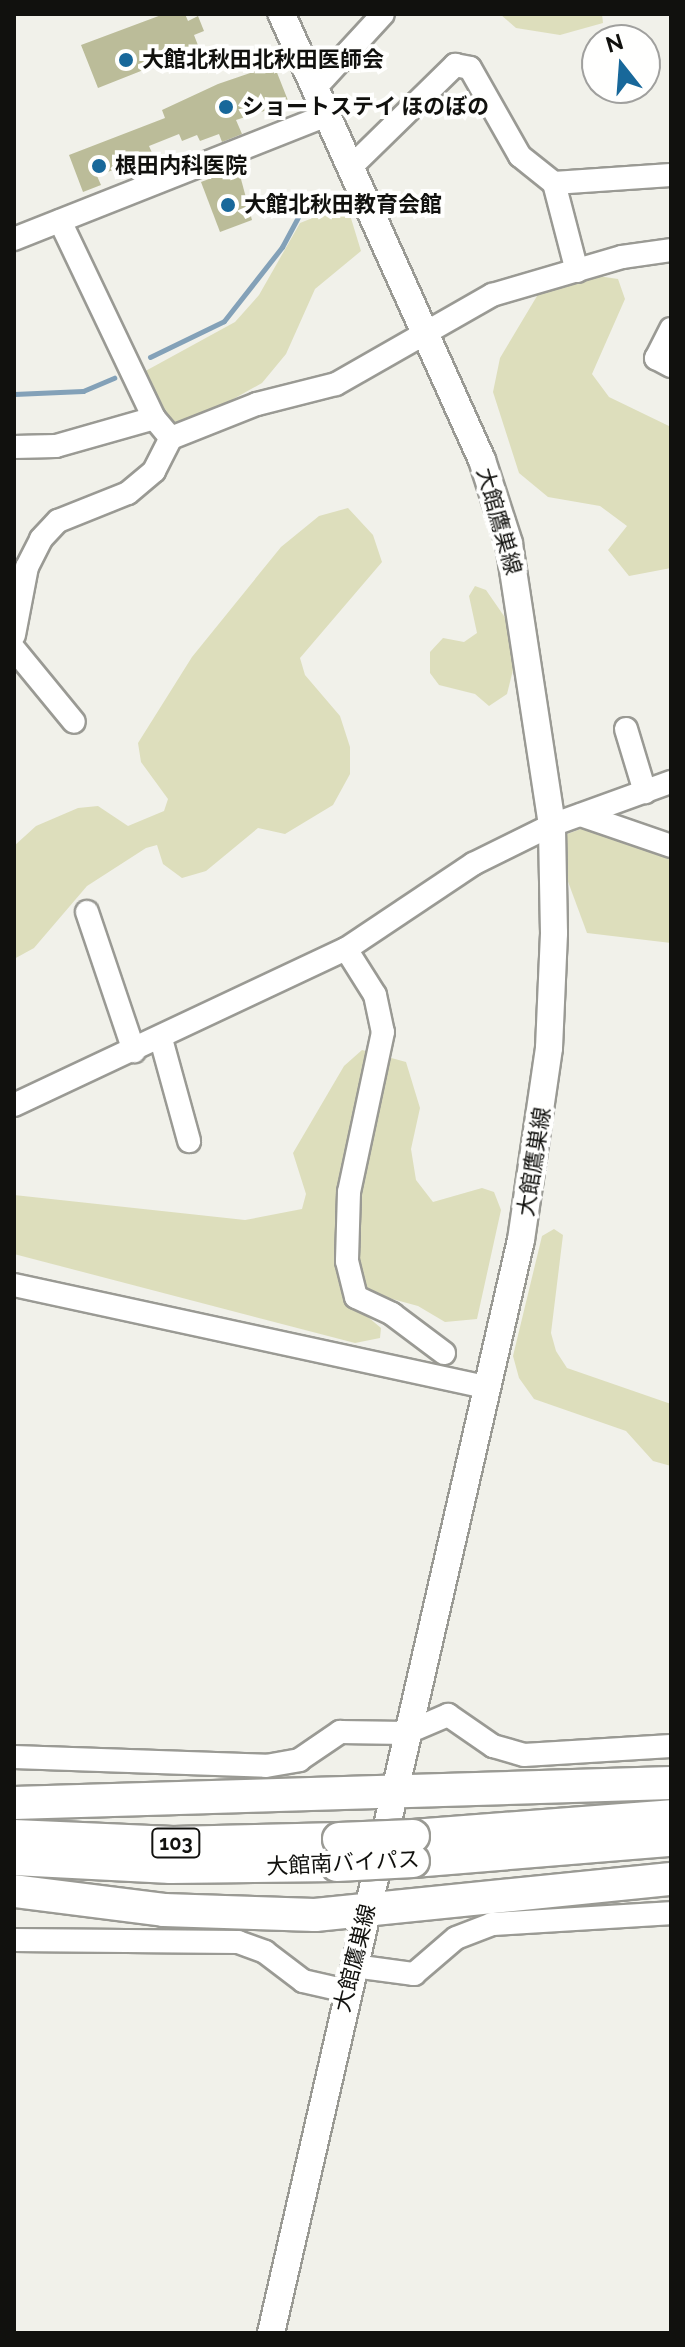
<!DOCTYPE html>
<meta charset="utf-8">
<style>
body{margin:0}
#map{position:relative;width:685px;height:2347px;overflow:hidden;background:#f1f1ea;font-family:Raleway,"Noto Sans JP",sans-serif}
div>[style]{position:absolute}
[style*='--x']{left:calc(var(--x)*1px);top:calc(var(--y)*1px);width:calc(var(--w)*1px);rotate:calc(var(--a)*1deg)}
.green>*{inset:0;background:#dddebc}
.stream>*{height:5px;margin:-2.5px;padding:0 2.5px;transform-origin:2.5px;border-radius:2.5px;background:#83a1b8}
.building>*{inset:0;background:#bbbc99}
.roads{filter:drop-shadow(2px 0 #9a9a94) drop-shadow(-2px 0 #9a9a94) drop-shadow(0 2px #9a9a94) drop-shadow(0 -2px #9a9a94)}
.minor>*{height:22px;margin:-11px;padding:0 11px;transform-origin:11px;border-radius:11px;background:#fff}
.major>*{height:26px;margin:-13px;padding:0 13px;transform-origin:13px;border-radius:13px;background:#fff}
.highway>*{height:32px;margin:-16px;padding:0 16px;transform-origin:16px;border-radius:16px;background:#fff}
.bridges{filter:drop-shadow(2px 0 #9a9a94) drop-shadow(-2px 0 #9a9a94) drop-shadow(0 2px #9a9a94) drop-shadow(0 -2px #9a9a94)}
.highway-bridge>*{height:32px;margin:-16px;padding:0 16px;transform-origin:16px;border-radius:16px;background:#fff}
.dots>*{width:22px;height:22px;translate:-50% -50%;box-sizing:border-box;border:4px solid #fffffe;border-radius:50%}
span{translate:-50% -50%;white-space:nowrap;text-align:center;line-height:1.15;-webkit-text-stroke:8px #fffffe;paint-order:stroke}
.shield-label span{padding:2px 6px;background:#fffffe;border:2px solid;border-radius:6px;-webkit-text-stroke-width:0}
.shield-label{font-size:20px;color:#11110e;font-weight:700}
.poi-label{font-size:22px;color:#11110e;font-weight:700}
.left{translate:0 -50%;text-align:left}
.street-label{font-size:22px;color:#11110e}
.frame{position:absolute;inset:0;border:16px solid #11110e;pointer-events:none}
.north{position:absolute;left:581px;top:24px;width:80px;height:80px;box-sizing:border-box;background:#fffffe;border:2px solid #a0a09e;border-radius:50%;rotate:343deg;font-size:22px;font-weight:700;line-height:32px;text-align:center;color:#11110e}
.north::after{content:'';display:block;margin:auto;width:28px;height:36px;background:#18689a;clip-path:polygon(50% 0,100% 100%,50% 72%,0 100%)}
</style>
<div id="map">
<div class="green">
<div style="clip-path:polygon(500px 14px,602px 14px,603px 23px,560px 35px,516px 28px)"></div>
<div style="clip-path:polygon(335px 209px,350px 215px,361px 251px,315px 289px,286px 354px,262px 383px,196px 420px,174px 422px,159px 413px,140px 374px,235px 322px,259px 295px,300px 223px)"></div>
<div style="clip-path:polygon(598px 276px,618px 279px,625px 299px,592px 374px,609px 397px,671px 427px,671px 568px,629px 576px,608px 550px,627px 526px,600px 506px,548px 497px,519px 473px,493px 392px,500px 358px,540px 291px)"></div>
<div style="clip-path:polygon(348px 508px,373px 535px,382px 562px,300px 658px,305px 675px,340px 716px,350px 747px,350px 774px,333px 805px,285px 834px,258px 828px,206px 871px,182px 878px,163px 864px,157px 845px,146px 848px,87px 886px,34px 948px,14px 959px,14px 846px,36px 826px,78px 808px,98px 806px,128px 826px,164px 811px,168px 799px,141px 762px,138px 743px,192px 657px,281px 547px,319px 516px)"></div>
<div style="clip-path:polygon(475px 586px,486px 590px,513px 629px,516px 658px,507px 694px,489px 706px,475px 694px,439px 685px,430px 673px,430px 652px,443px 638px,464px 642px,477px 633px,469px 596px)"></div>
<div style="clip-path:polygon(589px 826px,671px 853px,671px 943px,587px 933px,560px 860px,559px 837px)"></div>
<div style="clip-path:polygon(362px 1050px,406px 1062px,420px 1108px,411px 1149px,416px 1180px,433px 1202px,482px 1188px,494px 1192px,501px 1210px,477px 1319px,445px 1322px,418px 1306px,352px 1288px,343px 1296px,381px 1328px,380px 1338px,355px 1343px,14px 1254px,14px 1195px,245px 1220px,302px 1209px,306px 1194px,293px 1153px,344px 1066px)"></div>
<div style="clip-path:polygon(554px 1229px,563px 1235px,551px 1333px,556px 1351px,567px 1368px,671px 1404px,671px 1466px,653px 1461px,626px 1431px,534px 1399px,519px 1378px,513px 1356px,542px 1236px)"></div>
</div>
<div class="stream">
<div style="--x:150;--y:357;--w:82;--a:-25.9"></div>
<div style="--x:224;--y:321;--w:94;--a:-51.9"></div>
<div style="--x:282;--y:247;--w:47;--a:-61.8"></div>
<div style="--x:304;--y:206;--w:23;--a:-18"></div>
<div style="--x:14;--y:394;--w:69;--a:-2.5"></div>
<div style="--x:83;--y:391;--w:34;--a:-23"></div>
</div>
<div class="building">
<div style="clip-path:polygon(164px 14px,185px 14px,188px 21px,198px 16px,204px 31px,194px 35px,199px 48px,98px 88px,81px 45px)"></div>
<div style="clip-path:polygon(274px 65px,289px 103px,236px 120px,242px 134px,222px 142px,219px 134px,200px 141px,197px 135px,182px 141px,179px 134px,149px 146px,153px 155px,97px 176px,101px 185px,83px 192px,69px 155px,165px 118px,162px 110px,218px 84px)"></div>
<div style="clip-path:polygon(238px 168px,252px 220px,220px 232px,201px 182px)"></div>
</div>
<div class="roads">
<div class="minor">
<div style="--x:315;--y:88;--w:100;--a:-47.4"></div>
<div style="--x:351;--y:167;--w:146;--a:-44.4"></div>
<div style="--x:455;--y:65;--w:15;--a:11"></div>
<div style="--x:470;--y:68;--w:101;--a:60.4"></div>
<div style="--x:520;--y:156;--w:43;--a:38.5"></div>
<div style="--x:554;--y:183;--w:91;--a:75.4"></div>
<div style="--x:554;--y:183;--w:117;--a:-3.9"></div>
<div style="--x:60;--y:221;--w:218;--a:64.5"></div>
<div style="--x:154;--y:418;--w:26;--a:50"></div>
<div style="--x:14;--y:239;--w:337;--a:-21.6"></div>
<div style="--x:671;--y:329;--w:33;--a:117"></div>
<div style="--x:656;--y:358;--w:17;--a:28"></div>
<div style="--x:171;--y:438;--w:92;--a:-21.6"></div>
<div style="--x:257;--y:404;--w:81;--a:-14.2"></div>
<div style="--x:336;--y:384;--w:180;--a:-29.7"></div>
<div style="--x:492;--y:295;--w:135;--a:-16.3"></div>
<div style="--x:622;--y:257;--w:49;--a:-8.1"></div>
<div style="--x:14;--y:447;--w:42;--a:-1.4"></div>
<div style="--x:56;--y:446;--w:102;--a:-15.9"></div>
<div style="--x:14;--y:635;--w:69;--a:-79.2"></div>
<div style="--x:27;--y:567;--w:31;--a:-63"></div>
<div style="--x:41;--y:539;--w:25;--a:-47"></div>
<div style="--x:58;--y:521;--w:75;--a:-21.8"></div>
<div style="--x:128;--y:493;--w:34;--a:-40"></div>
<div style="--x:154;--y:471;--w:37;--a:-63"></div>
<div style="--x:14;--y:649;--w:94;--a:50.6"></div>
<div style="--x:626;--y:729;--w:66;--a:73.2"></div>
<div style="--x:581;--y:815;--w:95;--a:19"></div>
<div style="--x:87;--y:912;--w:147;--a:71.3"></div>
<div style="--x:346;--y:949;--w:54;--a:57.8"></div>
<div style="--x:375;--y:995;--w:38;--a:78"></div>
<div style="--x:383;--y:1032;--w:164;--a:102"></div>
<div style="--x:349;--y:1192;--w:69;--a:91.7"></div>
<div style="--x:347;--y:1261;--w:37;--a:76"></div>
<div style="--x:356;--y:1297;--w:40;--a:25"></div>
<div style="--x:392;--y:1314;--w:65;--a:36.9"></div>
<div style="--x:161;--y:1039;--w:106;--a:74.6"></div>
<div style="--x:14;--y:1105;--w:367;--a:-25.2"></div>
<div style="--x:346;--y:949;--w:153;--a:-33.8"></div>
<div style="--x:473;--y:864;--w:88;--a:-26.3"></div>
<div style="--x:552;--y:825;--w:127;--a:-19.9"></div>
<div style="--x:14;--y:1285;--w:481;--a:12.2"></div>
<div style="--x:14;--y:1757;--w:252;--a:2"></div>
<div style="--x:266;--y:1766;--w:34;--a:-10"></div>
<div style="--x:299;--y:1760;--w:50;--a:-34.3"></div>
<div style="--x:340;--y:1732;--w:66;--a:0.9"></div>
<div style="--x:406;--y:1733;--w:46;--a:-23.2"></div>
<div style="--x:448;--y:1715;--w:55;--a:34.6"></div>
<div style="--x:493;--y:1746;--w:32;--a:16"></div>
<div style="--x:524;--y:1755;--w:147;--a:-3.5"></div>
<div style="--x:14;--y:1940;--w:224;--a:0.5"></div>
<div style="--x:238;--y:1942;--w:29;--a:20"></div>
<div style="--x:265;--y:1952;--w:48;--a:37.3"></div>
<div style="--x:303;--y:1981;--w:45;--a:12.8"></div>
<div style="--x:354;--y:1966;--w:61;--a:7.6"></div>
<div style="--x:414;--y:1974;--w:55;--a:-40.6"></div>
<div style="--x:456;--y:1938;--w:39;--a:-21"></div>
<div style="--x:492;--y:1924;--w:179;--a:-3.5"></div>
</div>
<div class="major">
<div style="--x:271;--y:2333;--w:1121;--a:-77.12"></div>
<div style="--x:521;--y:1240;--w:194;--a:-81.7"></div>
<div style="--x:549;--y:1048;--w:115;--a:-87.5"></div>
<div style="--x:554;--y:933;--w:108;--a:-91.1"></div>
<div style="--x:552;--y:825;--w:285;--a:-98.7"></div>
<div style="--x:509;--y:543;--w:87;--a:-108"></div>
<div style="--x:482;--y:460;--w:489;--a:-114.2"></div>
</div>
<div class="highway">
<div style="--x:14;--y:1803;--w:657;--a:-1.74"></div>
<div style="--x:14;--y:1836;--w:159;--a:2.5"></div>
<div style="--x:173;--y:1843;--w:166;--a:-1.4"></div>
<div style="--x:413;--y:1836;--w:259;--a:-4.4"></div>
<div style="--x:14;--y:1859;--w:157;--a:2.9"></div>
<div style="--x:171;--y:1867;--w:166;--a:-0.7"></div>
<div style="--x:413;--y:1861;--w:259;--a:-4.7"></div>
<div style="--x:14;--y:1891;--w:151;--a:7.2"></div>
<div style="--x:164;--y:1910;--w:151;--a:1.9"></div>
<div style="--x:315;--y:1915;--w:358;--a:-5.8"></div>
</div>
</div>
<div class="bridges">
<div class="highway-bridge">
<div style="--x:339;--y:1839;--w:74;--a:-2.3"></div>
<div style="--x:337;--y:1865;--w:76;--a:-3"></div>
</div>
</div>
<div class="dots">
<div style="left:126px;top:60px;background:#18689a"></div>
<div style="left:226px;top:107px;background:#18689a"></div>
<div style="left:99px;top:166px;background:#18689a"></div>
<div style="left:228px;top:205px;background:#18689a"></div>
</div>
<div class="shield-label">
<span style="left:176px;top:1843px">103</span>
</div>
<div class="poi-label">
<span class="left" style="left:142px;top:60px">大館北秋田北秋田医師会</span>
<span class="left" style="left:242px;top:107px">ショートステイ ほのぼの</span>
<span class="left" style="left:115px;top:166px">根田内科医院</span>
<span class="left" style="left:244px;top:205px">大館北秋田教育会館</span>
</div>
<div class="street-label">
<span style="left:499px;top:521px;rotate:74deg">大館鷹巣線</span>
<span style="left:534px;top:1162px;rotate:-81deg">大館鷹巣線</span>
<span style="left:343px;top:1863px;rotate:-3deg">大館南バイパス</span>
<span style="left:355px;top:1958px;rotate:-76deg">大館鷹巣線</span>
</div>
<div class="frame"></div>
<div class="north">N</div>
</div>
